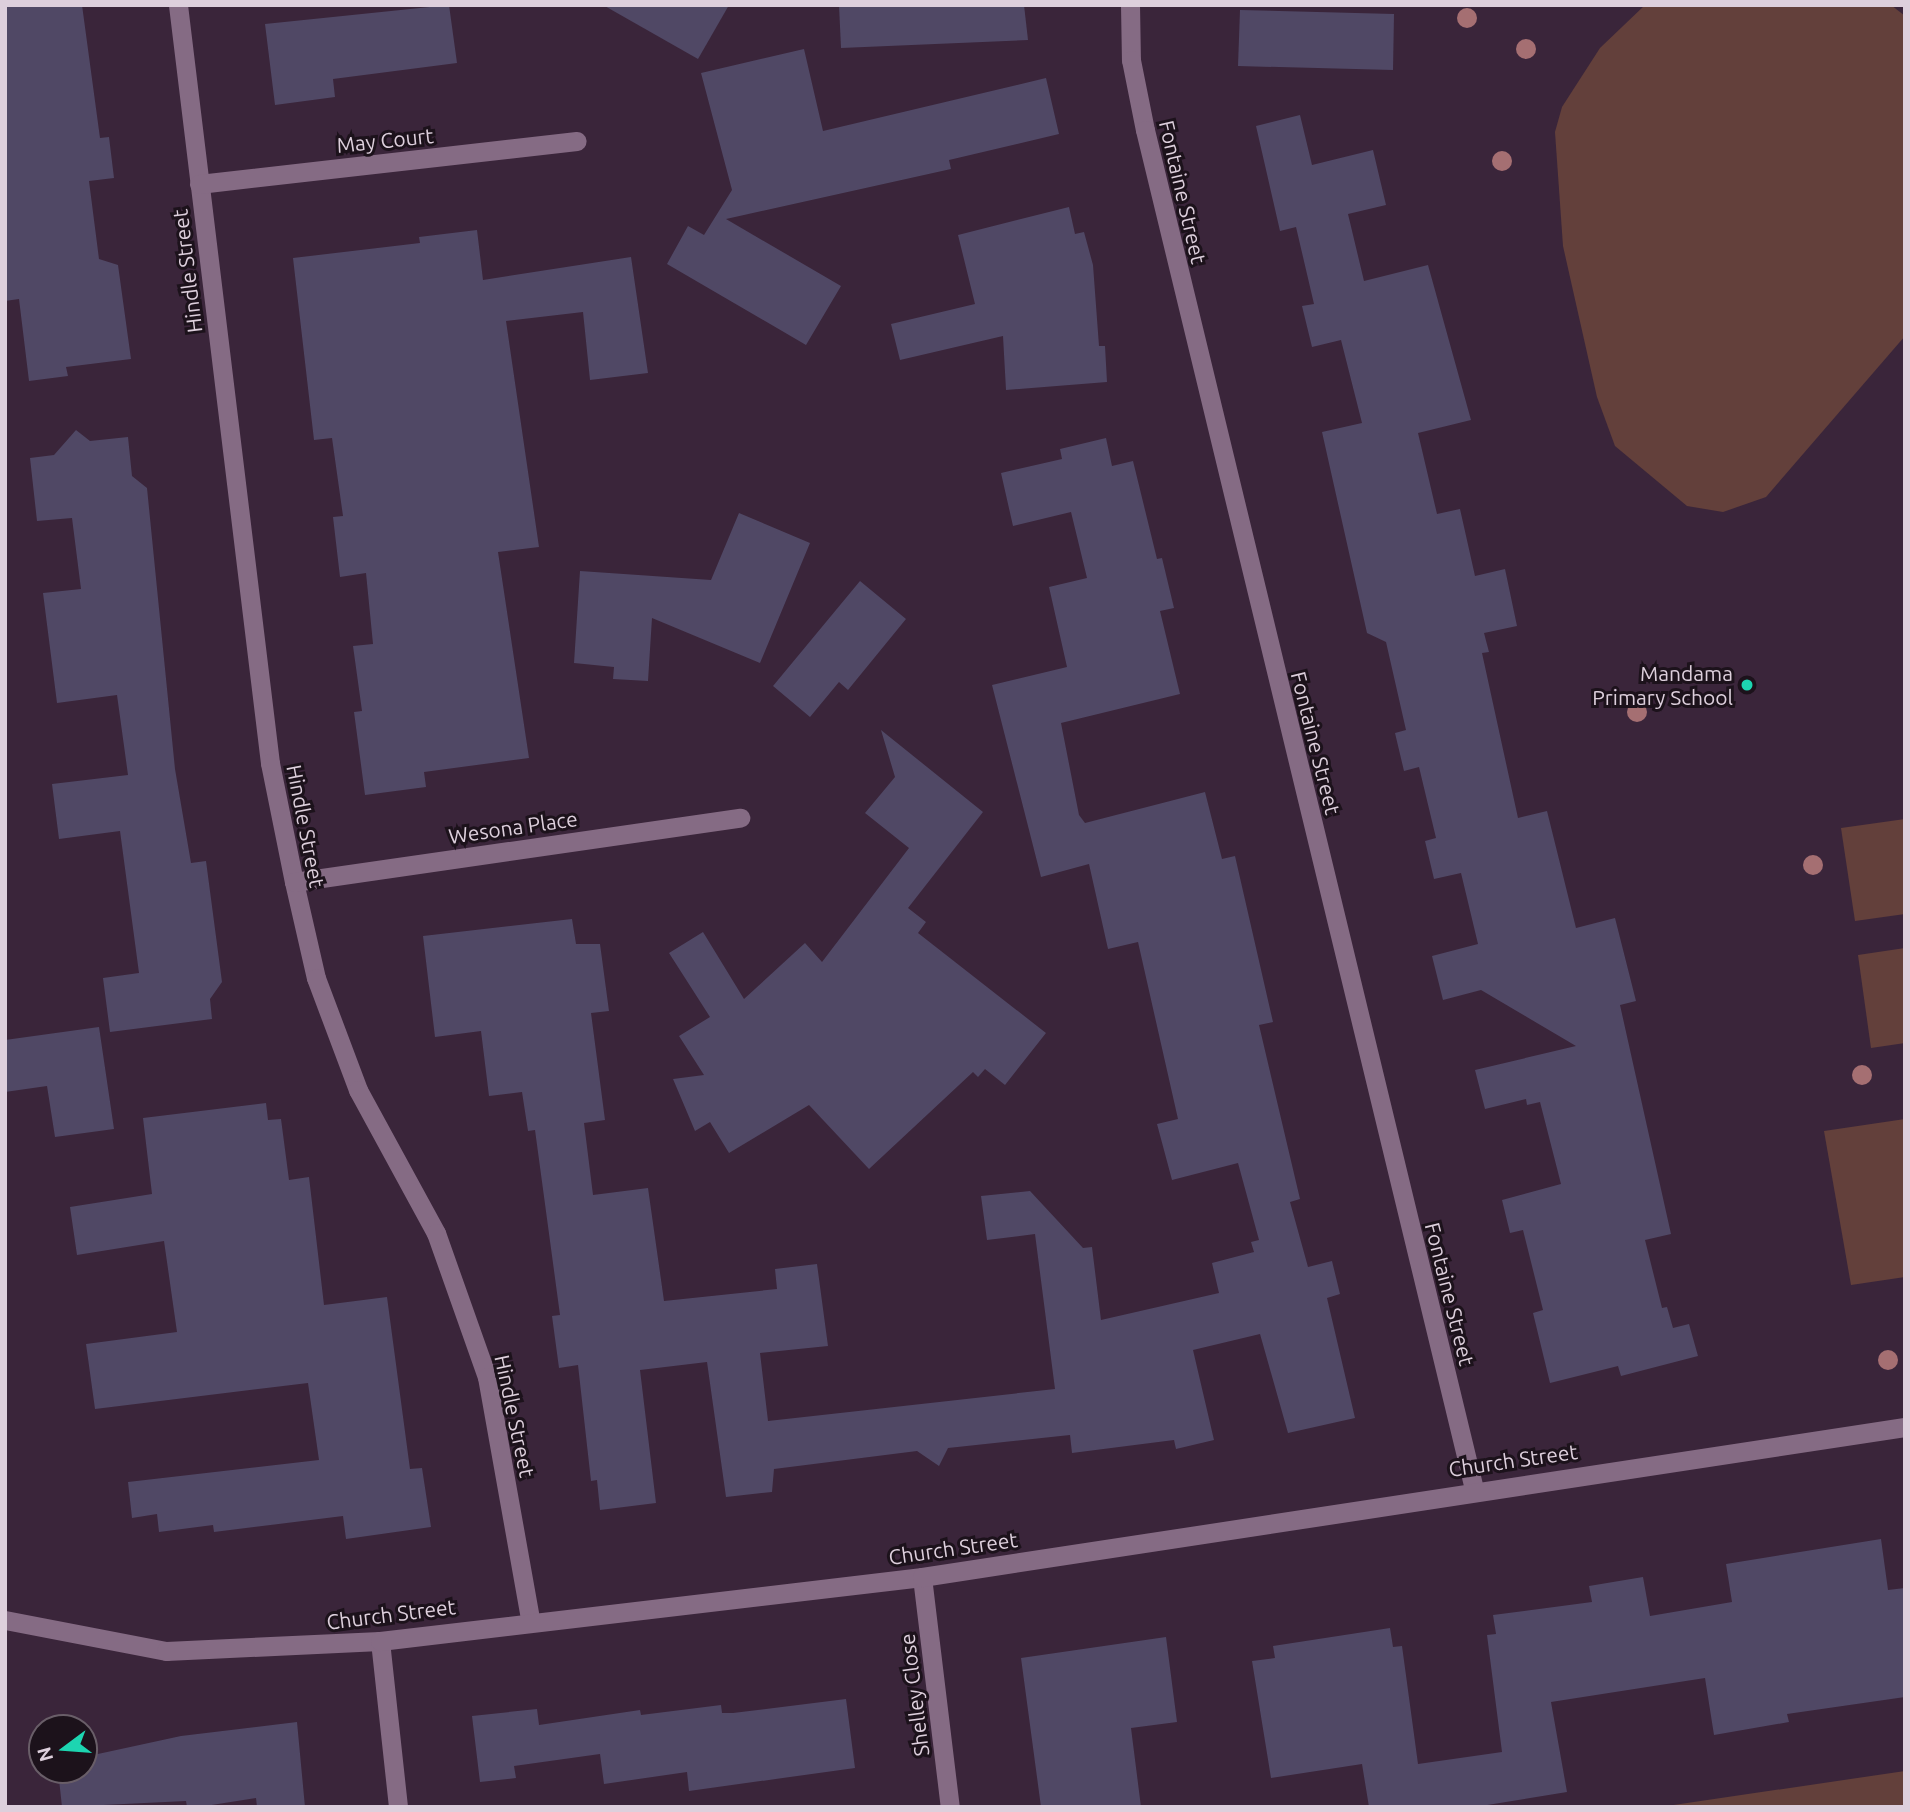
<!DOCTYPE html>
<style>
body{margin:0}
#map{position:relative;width:1910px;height:1812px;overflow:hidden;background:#3a253a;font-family:Ubuntu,sans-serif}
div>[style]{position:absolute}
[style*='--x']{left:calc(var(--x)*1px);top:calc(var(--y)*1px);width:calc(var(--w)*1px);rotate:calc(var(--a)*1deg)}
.green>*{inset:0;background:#63403b}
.building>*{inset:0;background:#504865}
.minor>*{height:19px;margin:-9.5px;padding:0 9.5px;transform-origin:9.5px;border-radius:9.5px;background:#856b84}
.tertiary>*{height:19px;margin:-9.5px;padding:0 9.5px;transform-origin:9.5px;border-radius:9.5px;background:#856b84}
.trees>*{width:20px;height:20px;margin:-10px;border-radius:50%;background:#a56f72}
.dots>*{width:19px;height:19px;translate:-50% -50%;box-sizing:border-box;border:4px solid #1c121b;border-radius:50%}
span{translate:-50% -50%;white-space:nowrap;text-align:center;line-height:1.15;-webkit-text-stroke:6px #1c121b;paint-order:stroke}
.street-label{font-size:21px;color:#ddcfdc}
.poi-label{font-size:21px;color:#ddcfdc}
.right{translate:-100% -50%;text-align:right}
.frame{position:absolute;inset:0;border:7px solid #ddcfdc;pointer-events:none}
.north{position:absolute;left:28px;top:1714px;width:70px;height:70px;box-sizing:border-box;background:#1c121b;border:2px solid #695e68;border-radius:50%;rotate:254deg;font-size:19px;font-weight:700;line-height:28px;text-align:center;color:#ddcfdc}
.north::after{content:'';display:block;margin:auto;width:24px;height:32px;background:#1dd5b1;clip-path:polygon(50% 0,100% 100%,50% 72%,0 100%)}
</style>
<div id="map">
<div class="green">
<div style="clip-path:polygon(1645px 5px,1891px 5px,1905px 16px,1905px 336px,1766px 497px,1723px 512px,1687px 506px,1615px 446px,1597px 397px,1563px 246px,1555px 132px,1562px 107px,1600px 48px)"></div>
<div style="clip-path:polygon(1905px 819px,1905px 914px,1855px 921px,1841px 828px)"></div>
<div style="clip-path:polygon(1905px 948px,1905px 1043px,1871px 1048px,1858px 955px)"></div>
<div style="clip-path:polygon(1905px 1119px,1905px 1277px,1851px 1285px,1824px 1131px)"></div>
<div style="clip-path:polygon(1905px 1771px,1905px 1807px,1660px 1807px)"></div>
</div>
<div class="building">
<div style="clip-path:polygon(5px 5px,82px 5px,100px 138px,109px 137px,114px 178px,89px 181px,99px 259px,118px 265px,131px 359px,66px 367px,68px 376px,29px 381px,19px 299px,5px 301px)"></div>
<div style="clip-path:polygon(449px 5px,457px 63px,333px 79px,335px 97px,275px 105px,265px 24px)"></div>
<div style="clip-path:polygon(603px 5px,729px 5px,698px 59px)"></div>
<div style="clip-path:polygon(839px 5px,1024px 5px,1028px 40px,841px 48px)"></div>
<div style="clip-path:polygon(1240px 10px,1394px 14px,1393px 70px,1238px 66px)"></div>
<div style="clip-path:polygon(804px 49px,823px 131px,1046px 78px,1059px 134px,949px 160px,951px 169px,726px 219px,841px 286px,806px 345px,667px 264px,688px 226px,704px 235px,732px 190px,701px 73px)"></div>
<div style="clip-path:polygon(1300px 115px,1312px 165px,1373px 150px,1386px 205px,1348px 214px,1364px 281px,1428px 265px,1471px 420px,1418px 433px,1437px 514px,1460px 509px,1475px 576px,1505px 569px,1517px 626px,1484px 633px,1489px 652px,1482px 653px,1518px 818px,1547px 811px,1576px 928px,1615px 918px,1636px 1001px,1620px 1005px,1671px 1234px,1645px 1240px,1662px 1308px,1667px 1307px,1673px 1328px,1689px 1324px,1698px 1356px,1621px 1376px,1618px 1366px,1550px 1383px,1533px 1313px,1543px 1310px,1523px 1230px,1510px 1233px,1502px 1200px,1561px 1184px,1540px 1102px,1527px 1105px,1526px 1099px,1485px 1109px,1475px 1070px,1576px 1046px,1481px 990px,1443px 1000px,1432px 956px,1478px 944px,1461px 873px,1434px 879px,1425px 841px,1436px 838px,1419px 767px,1404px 771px,1395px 733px,1406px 730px,1386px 642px,1367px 633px,1322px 432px,1362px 423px,1341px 340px,1312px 347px,1302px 306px,1314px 304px,1296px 227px,1280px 231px,1256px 126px)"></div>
<div style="clip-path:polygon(1069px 207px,1075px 234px,1084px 232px,1093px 265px,1099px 346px,1105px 346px,1107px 382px,1006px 390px,1003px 336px,900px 360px,891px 324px,975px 304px,958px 235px)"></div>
<div style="clip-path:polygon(477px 230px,483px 280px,631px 257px,648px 373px,590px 380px,583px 312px,506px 321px,539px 547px,498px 552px,529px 758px,424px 772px,426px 787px,365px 795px,354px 712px,362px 711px,353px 646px,373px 644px,366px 573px,340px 577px,333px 517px,343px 516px,332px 438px,314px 440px,293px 258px,420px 243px,419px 237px)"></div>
<div style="clip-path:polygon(76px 430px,90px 441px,128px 437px,132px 476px,147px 488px,175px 769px,191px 863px,206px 861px,222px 982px,210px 999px,212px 1019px,110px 1032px,103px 978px,139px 973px,120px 831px,59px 839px,52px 784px,128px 775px,117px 695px,57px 703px,43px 593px,81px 589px,72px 518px,37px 521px,30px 458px,54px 455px)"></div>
<div style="clip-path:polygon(1106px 438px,1112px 466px,1133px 461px,1157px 559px,1162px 558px,1174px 608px,1160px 611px,1180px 694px,1061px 723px,1079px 815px,1085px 823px,1205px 792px,1222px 859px,1235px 856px,1273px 1022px,1259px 1025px,1300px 1199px,1290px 1202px,1308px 1267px,1332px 1261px,1340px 1294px,1327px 1298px,1355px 1418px,1288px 1433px,1260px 1334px,1193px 1350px,1214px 1440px,1176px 1449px,1174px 1440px,1072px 1453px,1070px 1435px,948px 1448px,939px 1466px,917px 1451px,774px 1469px,772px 1492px,726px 1497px,707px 1362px,640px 1370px,656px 1503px,600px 1510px,597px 1480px,591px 1481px,578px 1365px,559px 1368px,552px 1316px,560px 1315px,535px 1130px,528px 1131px,522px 1092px,489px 1096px,481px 1031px,435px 1037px,423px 936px,572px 919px,576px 944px,600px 944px,609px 1011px,591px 1013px,605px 1120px,584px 1123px,593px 1195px,648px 1188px,664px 1301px,777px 1289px,775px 1269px,817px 1264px,828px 1346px,760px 1353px,768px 1421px,1055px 1389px,1035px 1234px,987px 1240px,981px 1196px,1030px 1191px,1083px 1248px,1092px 1247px,1101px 1320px,1219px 1293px,1212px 1263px,1254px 1252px,1251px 1242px,1259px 1240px,1238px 1163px,1172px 1180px,1157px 1124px,1178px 1119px,1138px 942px,1108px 949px,1089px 864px,1041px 877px,992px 685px,1067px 667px,1049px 587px,1087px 578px,1071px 512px,1013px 526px,1001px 473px,1062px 459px,1060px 449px)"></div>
<div style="clip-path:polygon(739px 513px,810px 543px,760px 663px,652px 618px,648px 681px,613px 679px,614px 667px,574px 663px,580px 571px,711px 580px)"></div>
<div style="clip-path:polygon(860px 581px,906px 619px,848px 690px,839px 682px,810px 717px,773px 686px)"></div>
<div style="clip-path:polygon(881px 730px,983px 812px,908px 908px,926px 922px,918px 933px,1046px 1033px,1005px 1085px,985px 1069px,978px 1077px,973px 1072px,869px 1169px,809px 1105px,729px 1153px,710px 1122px,695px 1131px,673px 1079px,704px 1075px,679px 1036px,710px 1017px,669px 953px,703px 932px,744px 999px,805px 943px,822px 962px,909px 848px,865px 813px,895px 777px)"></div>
<div style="clip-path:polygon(99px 1027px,114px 1129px,55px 1137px,47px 1086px,5px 1092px,5px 1040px)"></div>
<div style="clip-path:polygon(266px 1103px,268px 1120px,281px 1119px,289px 1180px,309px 1177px,324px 1305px,387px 1297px,410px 1469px,422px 1468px,431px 1527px,346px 1539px,343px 1516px,214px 1532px,213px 1525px,159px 1532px,157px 1514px,132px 1518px,128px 1482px,319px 1460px,308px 1383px,95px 1409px,86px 1344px,177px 1332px,164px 1241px,77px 1255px,70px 1207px,152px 1194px,143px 1118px)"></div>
<div style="clip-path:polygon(1881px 1539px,1888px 1590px,1905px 1588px,1905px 1697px,1787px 1714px,1789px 1722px,1714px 1735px,1705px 1678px,1551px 1702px,1567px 1792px,1475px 1807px,1369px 1807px,1362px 1764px,1271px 1778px,1252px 1661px,1275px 1658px,1273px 1646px,1390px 1628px,1393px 1647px,1402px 1646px,1418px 1764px,1502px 1752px,1487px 1635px,1496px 1634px,1493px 1615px,1592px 1602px,1589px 1586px,1643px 1577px,1650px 1616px,1732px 1602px,1726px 1564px)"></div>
<div style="clip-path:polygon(1166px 1637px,1177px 1722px,1131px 1728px,1141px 1807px,1041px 1807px,1021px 1658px)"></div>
<div style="clip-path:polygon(846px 1699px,855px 1768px,689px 1791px,687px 1772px,604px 1784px,600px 1754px,514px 1766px,516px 1778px,480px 1782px,472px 1716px,537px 1709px,539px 1725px,640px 1710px,641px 1715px,721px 1705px,722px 1713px,733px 1713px)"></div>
<div style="clip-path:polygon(297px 1722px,305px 1807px,257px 1807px,256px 1798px,199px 1807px,187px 1807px,186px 1801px,62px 1807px,58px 1770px,84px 1770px,84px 1757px,181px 1736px)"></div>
</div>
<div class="minor">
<div style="--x:178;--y:5;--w:764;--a:83.08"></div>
<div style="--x:270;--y:763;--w:121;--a:78.6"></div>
<div style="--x:294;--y:882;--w:98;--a:77.1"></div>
<div style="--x:316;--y:978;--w:120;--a:69.4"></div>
<div style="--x:358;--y:1090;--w:163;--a:61.4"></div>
<div style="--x:436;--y:1233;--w:153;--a:70.5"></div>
<div style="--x:487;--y:1377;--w:246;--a:79.9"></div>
<div style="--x:1130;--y:5;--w:55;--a:89"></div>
<div style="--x:1131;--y:60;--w:71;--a:78.7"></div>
<div style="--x:1145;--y:130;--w:1398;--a:76.39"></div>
<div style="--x:199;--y:184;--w:380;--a:-6.5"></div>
<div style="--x:294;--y:882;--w:451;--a:-8.2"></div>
<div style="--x:922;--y:1577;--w:232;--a:83.1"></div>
<div style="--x:380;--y:1641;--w:167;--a:83.8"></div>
</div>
<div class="tertiary">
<div style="--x:5;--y:1620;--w:164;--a:10.9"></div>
<div style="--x:166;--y:1651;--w:214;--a:-2.7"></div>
<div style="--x:380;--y:1641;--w:546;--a:-6.73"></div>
<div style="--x:922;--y:1577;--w:994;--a:-8.68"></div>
</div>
<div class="trees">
<div style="left:1467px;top:18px"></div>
<div style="left:1526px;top:49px"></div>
<div style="left:1502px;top:161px"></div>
<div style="left:1637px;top:712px"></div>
<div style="left:1813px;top:865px"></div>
<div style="left:1862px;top:1075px"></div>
<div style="left:1888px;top:1360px"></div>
</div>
<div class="dots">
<div style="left:1747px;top:685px;background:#1dd5b1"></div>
</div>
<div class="street-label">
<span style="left:385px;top:140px;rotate:-6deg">May Court</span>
<span style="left:1183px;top:192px;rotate:77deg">Fontaine Street</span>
<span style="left:187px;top:271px;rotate:-97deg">Hindle Street</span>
<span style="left:1316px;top:743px;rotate:76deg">Fontaine Street</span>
<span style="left:306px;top:826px;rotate:79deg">Hindle Street</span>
<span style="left:513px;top:827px;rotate:-8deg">Wesona Place</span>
<span style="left:1450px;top:1294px;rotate:76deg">Fontaine Street</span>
<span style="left:515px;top:1416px;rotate:78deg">Hindle Street</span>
<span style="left:1513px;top:1460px;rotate:-8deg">Church Street</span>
<span style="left:953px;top:1548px;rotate:-8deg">Church Street</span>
<span style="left:391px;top:1614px;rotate:-7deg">Church Street</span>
<span style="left:914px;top:1695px;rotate:-97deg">Shelley Close</span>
</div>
<div class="poi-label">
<span class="right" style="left:1733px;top:685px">Mandama<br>Primary School</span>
</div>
<div class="frame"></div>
<div class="north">N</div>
</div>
